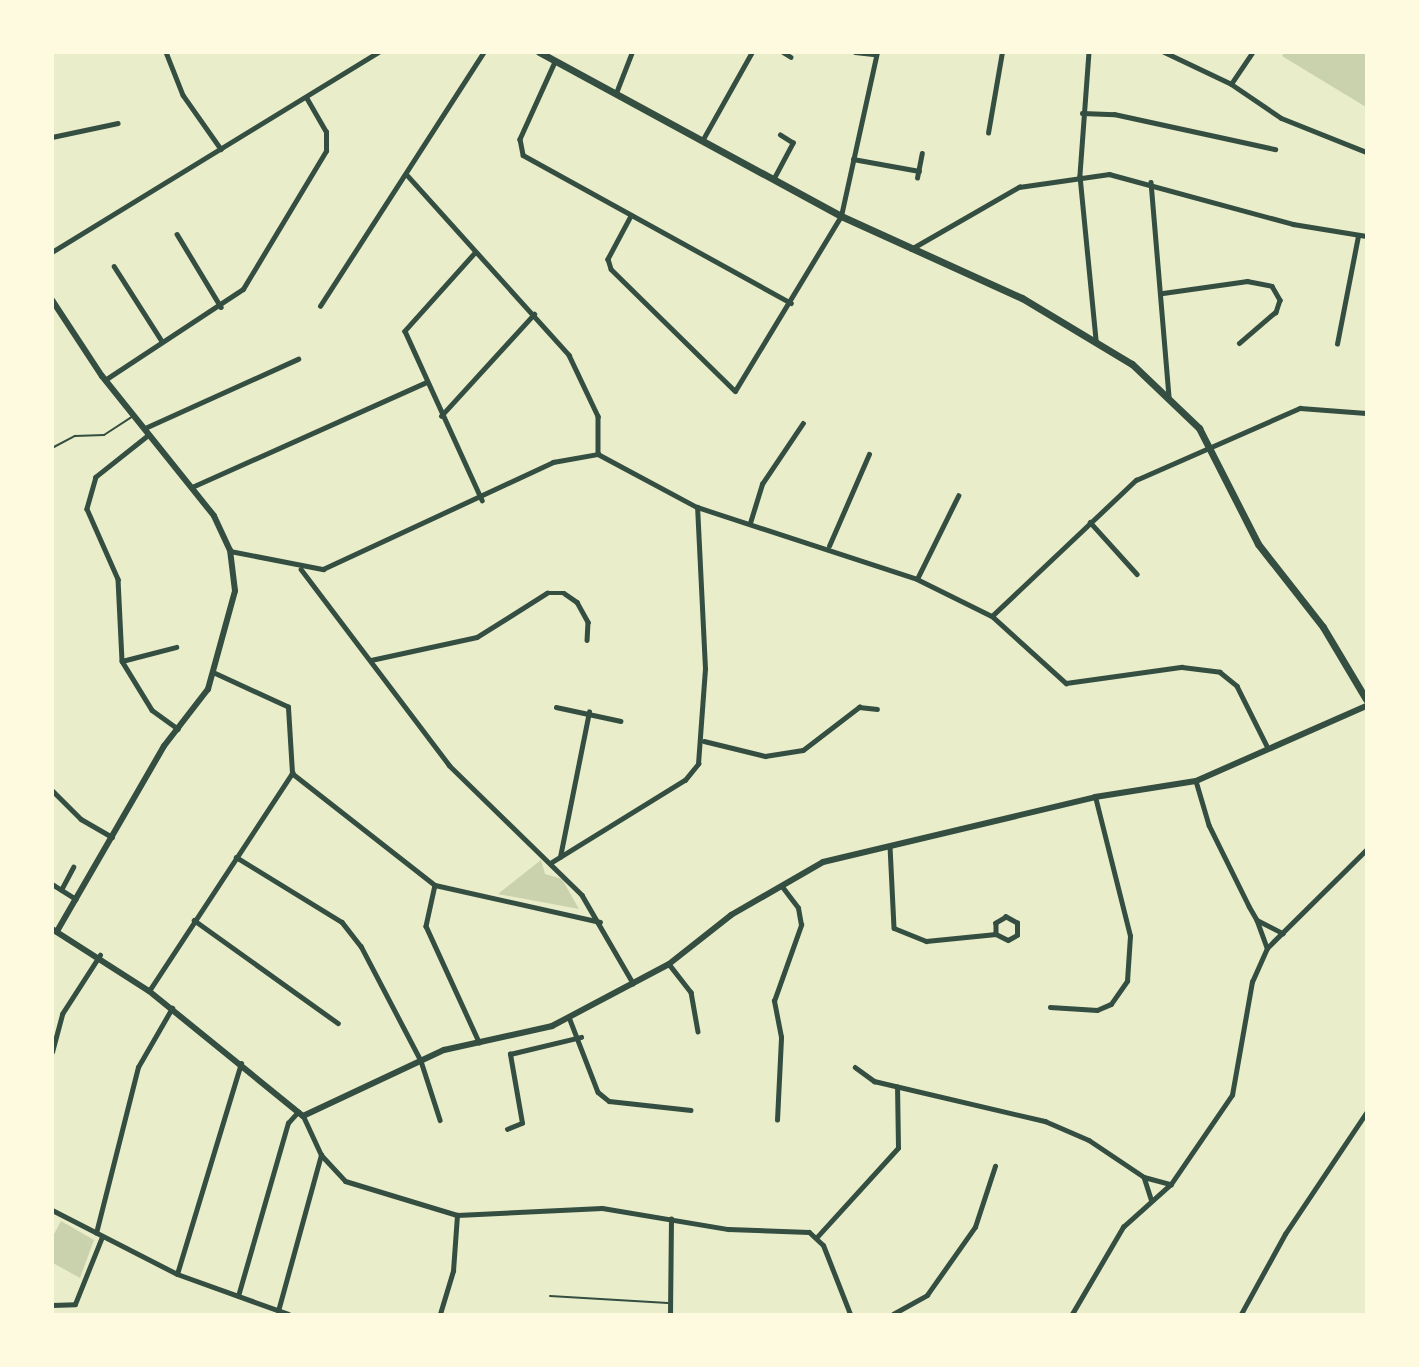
<!DOCTYPE html>
<style>
body{margin:0}
#map{position:relative;width:1419px;height:1367px;overflow:hidden;background:#e9edc9;font-family:Spectral,serif}
div>[style]{position:absolute}
[style*='--x']{left:calc(var(--x)*1px);top:calc(var(--y)*1px);width:calc(var(--w)*1px);rotate:calc(var(--a)*1deg)}
.green>*{inset:0;background:#cad2ad}
.service>*{height:2px;margin:-1px;padding:0 1px;transform-origin:1px;border-radius:1px;background:#344e41}
.minor>*{height:4.5px;margin:-2.25px;padding:0 2.25px;transform-origin:2.25px;border-radius:2.25px;background:#344e41}
.tertiary>*{height:5px;margin:-2.5px;padding:0 2.5px;transform-origin:2.5px;border-radius:2.5px;background:#344e41}
.secondary>*{height:6px;margin:-3px;padding:0 3px;transform-origin:3px;border-radius:3px;background:#344e41}
.primary>*{height:7px;margin:-3.5px;padding:0 3.5px;transform-origin:3.5px;border-radius:3.5px;background:#344e41}
span{translate:-50% -50%;white-space:nowrap;text-align:center;line-height:1.15;-webkit-text-stroke:5px #fefae0;paint-order:stroke}
.frame{position:absolute;inset:0;border:54px solid #fefae0;pointer-events:none}
</style>
<div id="map">
<div class="green">
<div style="clip-path:polygon(1284px 53px,1366px 53px,1366px 107px,1282px 56px)"></div>
<div style="clip-path:polygon(541px 860px,545px 874px,562px 879px,579px 909px,498px 894px)"></div>
<div style="clip-path:polygon(61px 1221px,94px 1240px,80px 1278px,53px 1263px,53px 1236px)"></div>
</div>
<div class="service">
<div style="--x:52;--y:448;--w:26;--a:-28"></div>
<div style="--x:75;--y:436;--w:29;--a:-2"></div>
<div style="--x:104;--y:435;--w:35;--a:-33"></div>
<div style="--x:550;--y:1296;--w:118;--a:3.4"></div>
</div>
<div class="minor">
<div style="--x:166;--y:52;--w:46;--a:68.4"></div>
<div style="--x:183;--y:95;--w:66;--a:54.9"></div>
<div style="--x:783;--y:52;--w:9;--a:32"></div>
<div style="--x:855;--y:52;--w:20;--a:6"></div>
<div style="--x:1089;--y:52;--w:124;--a:94.2"></div>
<div style="--x:1080;--y:176;--w:165;--a:84.4"></div>
<div style="--x:555;--y:62;--w:85;--a:114.4"></div>
<div style="--x:520;--y:139;--w:16;--a:79"></div>
<div style="--x:523;--y:155;--w:306;--a:28.9"></div>
<div style="--x:1231;--y:84;--w:37;--a:-56"></div>
<div style="--x:616;--y:93;--w:44;--a:-68.7"></div>
<div style="--x:1082;--y:113;--w:32;--a:2"></div>
<div style="--x:1114;--y:114;--w:165;--a:12.3"></div>
<div style="--x:988;--y:133;--w:82;--a:-80.2"></div>
<div style="--x:52;--y:137;--w:67;--a:-12"></div>
<div style="--x:702;--y:141;--w:102;--a:-60.7"></div>
<div style="--x:853;--y:159;--w:67;--a:10.3"></div>
<div style="--x:408;--y:176;--w:241;--a:48"></div>
<div style="--x:569;--y:355;--w:68;--a:64.6"></div>
<div style="--x:598;--y:416;--w:38;--a:90"></div>
<div style="--x:774;--y:178;--w:40;--a:-62"></div>
<div style="--x:793;--y:143;--w:15;--a:-148"></div>
<div style="--x:917;--y:178;--w:25;--a:-79"></div>
<div style="--x:1151;--y:182;--w:215;--a:85.2"></div>
<div style="--x:631;--y:216;--w:49;--a:118.1"></div>
<div style="--x:608;--y:259;--w:10;--a:73"></div>
<div style="--x:611;--y:269;--w:174;--a:44.5"></div>
<div style="--x:735;--y:391;--w:205;--a:-58.8"></div>
<div style="--x:841;--y:216;--w:168;--a:-77.6"></div>
<div style="--x:177;--y:234;--w:85;--a:58.9"></div>
<div style="--x:911;--y:249;--w:125;--a:-29.9"></div>
<div style="--x:1019;--y:187;--w:91;--a:-8.2"></div>
<div style="--x:1109;--y:174;--w:191;--a:15.2"></div>
<div style="--x:1293;--y:224;--w:74;--a:9.3"></div>
<div style="--x:52;--y:252;--w:383;--a:-31.5"></div>
<div style="--x:475;--y:253;--w:105;--a:131.9"></div>
<div style="--x:405;--y:331;--w:186;--a:65.5"></div>
<div style="--x:114;--y:266;--w:89;--a:57.4"></div>
<div style="--x:1163;--y:293;--w:85;--a:-8.1"></div>
<div style="--x:1247;--y:281;--w:25;--a:11"></div>
<div style="--x:1272;--y:286;--w:16;--a:60"></div>
<div style="--x:1280;--y:300;--w:13;--a:108"></div>
<div style="--x:1276;--y:312;--w:48;--a:139.3"></div>
<div style="--x:320;--y:306;--w:302;--a:-57.2"></div>
<div style="--x:1337;--y:344;--w:110;--a:-79"></div>
<div style="--x:105;--y:380;--w:165;--a:-33.4"></div>
<div style="--x:243;--y:289;--w:161;--a:-59"></div>
<div style="--x:326;--y:151;--w:19;--a:-90"></div>
<div style="--x:326;--y:132;--w:39;--a:-120"></div>
<div style="--x:441;--y:416;--w:138;--a:-47.6"></div>
<div style="--x:145;--y:428;--w:168;--a:-24.3"></div>
<div style="--x:149;--y:435;--w:68;--a:141.6"></div>
<div style="--x:96;--y:477;--w:33;--a:106"></div>
<div style="--x:87;--y:509;--w:77;--a:66.1"></div>
<div style="--x:118;--y:579;--w:82;--a:87.2"></div>
<div style="--x:122;--y:661;--w:57;--a:58.5"></div>
<div style="--x:152;--y:710;--w:32;--a:36"></div>
<div style="--x:192;--y:487;--w:255;--a:-24.1"></div>
<div style="--x:1090;--y:522;--w:70;--a:47.9"></div>
<div style="--x:750;--y:523;--w:41;--a:-72.9"></div>
<div style="--x:762;--y:484;--w:73;--a:-56.1"></div>
<div style="--x:829;--y:546;--w:100;--a:-66.5"></div>
<div style="--x:230;--y:551;--w:95;--a:11"></div>
<div style="--x:323;--y:569;--w:254;--a:-24.9"></div>
<div style="--x:553;--y:462;--w:46;--a:-10.1"></div>
<div style="--x:598;--y:454;--w:112;--a:28.2"></div>
<div style="--x:697;--y:507;--w:231;--a:18.1"></div>
<div style="--x:917;--y:579;--w:84;--a:26.3"></div>
<div style="--x:992;--y:616;--w:100;--a:42.2"></div>
<div style="--x:1066;--y:683;--w:117;--a:-7.9"></div>
<div style="--x:1182;--y:667;--w:38;--a:7"></div>
<div style="--x:1220;--y:672;--w:22;--a:39"></div>
<div style="--x:1237;--y:686;--w:69;--a:63.4"></div>
<div style="--x:301;--y:569;--w:246;--a:52.9"></div>
<div style="--x:449;--y:765;--w:186;--a:44.3"></div>
<div style="--x:582;--y:895;--w:102;--a:59.9"></div>
<div style="--x:917;--y:579;--w:93;--a:-63.7"></div>
<div style="--x:992;--y:616;--w:198;--a:-43.4"></div>
<div style="--x:1136;--y:480;--w:179;--a:-23.7"></div>
<div style="--x:1300;--y:408;--w:66;--a:4.3"></div>
<div style="--x:371;--y:660;--w:108;--a:-12.2"></div>
<div style="--x:477;--y:637;--w:83;--a:-32.2"></div>
<div style="--x:547;--y:593;--w:17;--a:0"></div>
<div style="--x:564;--y:593;--w:16;--a:35"></div>
<div style="--x:577;--y:602;--w:23;--a:61"></div>
<div style="--x:588;--y:622;--w:18;--a:93"></div>
<div style="--x:122;--y:661;--w:56;--a:-14.5"></div>
<div style="--x:556;--y:707;--w:66;--a:12.2"></div>
<div style="--x:704;--y:741;--w:63;--a:13.8"></div>
<div style="--x:765;--y:756;--w:38;--a:-9"></div>
<div style="--x:803;--y:750;--w:71;--a:-37.5"></div>
<div style="--x:859;--y:707;--w:18;--a:6"></div>
<div style="--x:292;--y:773;--w:182;--a:38.1"></div>
<div style="--x:435;--y:885;--w:169;--a:12.6"></div>
<div style="--x:1196;--y:781;--w:46;--a:73.5"></div>
<div style="--x:1209;--y:825;--w:90;--a:63.7"></div>
<div style="--x:1249;--y:906;--w:16;--a:60"></div>
<div style="--x:1257;--y:920;--w:29;--a:27"></div>
<div style="--x:52;--y:790;--w:41;--a:45"></div>
<div style="--x:81;--y:819;--w:36;--a:30"></div>
<div style="--x:890;--y:846;--w:82;--a:87.2"></div>
<div style="--x:894;--y:928;--w:35;--a:22"></div>
<div style="--x:926;--y:941;--w:70;--a:-5.7"></div>
<div style="--x:996;--y:934;--w:13;--a:27"></div>
<div style="--x:1008;--y:940;--w:10;--a:-29"></div>
<div style="--x:1017;--y:935;--w:12;--a:-90"></div>
<div style="--x:1017;--y:923;--w:13;--a:-151"></div>
<div style="--x:1006;--y:917;--w:12;--a:149"></div>
<div style="--x:996;--y:923;--w:11;--a:90"></div>
<div style="--x:236;--y:857;--w:124;--a:31.5"></div>
<div style="--x:342;--y:922;--w:31;--a:52"></div>
<div style="--x:361;--y:946;--w:130;--a:62.4"></div>
<div style="--x:421;--y:1061;--w:62;--a:72.1"></div>
<div style="--x:560;--y:857;--w:148;--a:-78.7"></div>
<div style="--x:552;--y:862;--w:156;--a:-31.7"></div>
<div style="--x:685;--y:780;--w:21;--a:-51"></div>
<div style="--x:698;--y:764;--w:95;--a:-85.8"></div>
<div style="--x:705;--y:669;--w:162;--a:-92.8"></div>
<div style="--x:52;--y:884;--w:28;--a:32"></div>
<div style="--x:435;--y:885;--w:42;--a:102.4"></div>
<div style="--x:426;--y:926;--w:128;--a:65.4"></div>
<div style="--x:61;--y:890;--w:26;--a:-62"></div>
<div style="--x:194;--y:920;--w:177;--a:35.6"></div>
<div style="--x:1257;--y:920;--w:30;--a:70"></div>
<div style="--x:669;--y:964;--w:36;--a:52"></div>
<div style="--x:691;--y:992;--w:40;--a:80"></div>
<div style="--x:149;--y:991;--w:261;--a:-56.7"></div>
<div style="--x:292;--y:773;--w:66;--a:-93.5"></div>
<div style="--x:288;--y:707;--w:81;--a:-155.3"></div>
<div style="--x:1050;--y:1007;--w:47;--a:3.7"></div>
<div style="--x:1097;--y:1010;--w:15;--a:-23"></div>
<div style="--x:1111;--y:1004;--w:28;--a:-55"></div>
<div style="--x:1127;--y:981;--w:45;--a:-86.2"></div>
<div style="--x:1130;--y:936;--w:143;--a:-104.1"></div>
<div style="--x:569;--y:1017;--w:80;--a:68.9"></div>
<div style="--x:598;--y:1092;--w:14;--a:39"></div>
<div style="--x:609;--y:1101;--w:82;--a:6.3"></div>
<div style="--x:52;--y:1052;--w:39;--a:-75"></div>
<div style="--x:62;--y:1014;--w:70;--a:-57.2"></div>
<div style="--x:855;--y:1067;--w:24;--a:36"></div>
<div style="--x:874;--y:1081;--w:176;--a:13.2"></div>
<div style="--x:1045;--y:1121;--w:48;--a:23.4"></div>
<div style="--x:1089;--y:1140;--w:66;--a:33.9"></div>
<div style="--x:1144;--y:1177;--w:28;--a:15"></div>
<div style="--x:777;--y:1120;--w:83;--a:-87.2"></div>
<div style="--x:781;--y:1037;--w:37;--a:-101"></div>
<div style="--x:774;--y:1001;--w:81;--a:-70.4"></div>
<div style="--x:801;--y:925;--w:17;--a:-100"></div>
<div style="--x:798;--y:908;--w:26;--a:-127"></div>
<div style="--x:507;--y:1129;--w:16;--a:-22"></div>
<div style="--x:522;--y:1123;--w:70;--a:-99.9"></div>
<div style="--x:510;--y:1054;--w:73;--a:-13.5"></div>
<div style="--x:1144;--y:1177;--w:23;--a:72"></div>
<div style="--x:96;--y:1233;--w:171;--a:-75.8"></div>
<div style="--x:138;--y:1067;--w:68;--a:-60"></div>
<div style="--x:817;--y:1237;--w:120;--a:-47.7"></div>
<div style="--x:898;--y:1148;--w:61;--a:-90.9"></div>
<div style="--x:177;--y:1274;--w:220;--a:-73.1"></div>
<div style="--x:238;--y:1296;--w:180;--a:-73.9"></div>
<div style="--x:288;--y:1123;--w:15;--a:-48"></div>
<div style="--x:52;--y:1305;--w:23;--a:-2"></div>
<div style="--x:75;--y:1304;--w:72;--a:-68.1"></div>
<div style="--x:278;--y:1311;--w:162;--a:-74.6"></div>
<div style="--x:440;--y:1314;--w:45;--a:-73.2"></div>
<div style="--x:453;--y:1271;--w:56;--a:-85.9"></div>
<div style="--x:670;--y:1314;--w:95;--a:-89.4"></div>
<div style="--x:893;--y:1314;--w:39;--a:-29"></div>
<div style="--x:927;--y:1295;--w:83;--a:-54.8"></div>
<div style="--x:975;--y:1227;--w:64;--a:-71.8"></div>
<div style="--x:1072;--y:1314;--w:101;--a:-59.6"></div>
<div style="--x:1123;--y:1227;--w:64;--a:-41.9"></div>
<div style="--x:1171;--y:1184;--w:108;--a:-55.6"></div>
<div style="--x:1232;--y:1095;--w:115;--a:-80"></div>
<div style="--x:1252;--y:982;--w:37;--a:-66"></div>
<div style="--x:1267;--y:948;--w:139;--a:-44.7"></div>
<div style="--x:1241;--y:1314;--w:91;--a:-61.2"></div>
<div style="--x:1285;--y:1234;--w:146;--a:-56.2"></div>
</div>
<div class="tertiary">
<div style="--x:1164;--y:52;--w:74;--a:25.5"></div>
<div style="--x:1231;--y:84;--w:60;--a:34.2"></div>
<div style="--x:1281;--y:118;--w:92;--a:21.8"></div>
<div style="--x:303;--y:1116;--w:43;--a:65.2"></div>
<div style="--x:321;--y:1155;--w:35;--a:47"></div>
<div style="--x:345;--y:1181;--w:117;--a:16.9"></div>
<div style="--x:457;--y:1215;--w:145;--a:-2.8"></div>
<div style="--x:602;--y:1208;--w:128;--a:9.5"></div>
<div style="--x:728;--y:1229;--w:81;--a:2.1"></div>
<div style="--x:809;--y:1232;--w:19;--a:43"></div>
<div style="--x:823;--y:1245;--w:74;--a:68.6"></div>
<div style="--x:52;--y:1210;--w:140;--a:27.1"></div>
<div style="--x:177;--y:1274;--w:118;--a:19.8"></div>
</div>
<div class="secondary">
<div style="--x:52;--y:300;--w:91;--a:56.7"></div>
<div style="--x:102;--y:376;--w:179;--a:51.3"></div>
<div style="--x:214;--y:516;--w:38;--a:65"></div>
<div style="--x:230;--y:550;--w:41;--a:83"></div>
<div style="--x:235;--y:591;--w:102;--a:105.4"></div>
<div style="--x:208;--y:689;--w:72;--a:127.7"></div>
<div style="--x:164;--y:746;--w:214;--a:120"></div>
<div style="--x:52;--y:929;--w:115;--a:32.6"></div>
<div style="--x:149;--y:991;--w:198;--a:39.1"></div>
<div style="--x:303;--y:1116;--w:156;--a:-25.1"></div>
<div style="--x:444;--y:1050;--w:111;--a:-12.5"></div>
<div style="--x:552;--y:1026;--w:132;--a:-27.9"></div>
<div style="--x:669;--y:964;--w:79;--a:-38.3"></div>
<div style="--x:731;--y:915;--w:106;--a:-29.9"></div>
<div style="--x:823;--y:862;--w:280;--a:-13.4"></div>
<div style="--x:1095;--y:797;--w:102;--a:-9"></div>
<div style="--x:1196;--y:781;--w:186;--a:-23.8"></div>
</div>
<div class="primary">
<div style="--x:539;--y:52;--w:344;--a:28.5"></div>
<div style="--x:841;--y:216;--w:199;--a:24.4"></div>
<div style="--x:1022;--y:298;--w:128;--a:31"></div>
<div style="--x:1132;--y:364;--w:93;--a:43.7"></div>
<div style="--x:1199;--y:428;--w:130;--a:63"></div>
<div style="--x:1258;--y:544;--w:105;--a:51.9"></div>
<div style="--x:1323;--y:627;--w:84;--a:59.2"></div>
</div>
<div class="frame"></div>
</div>
